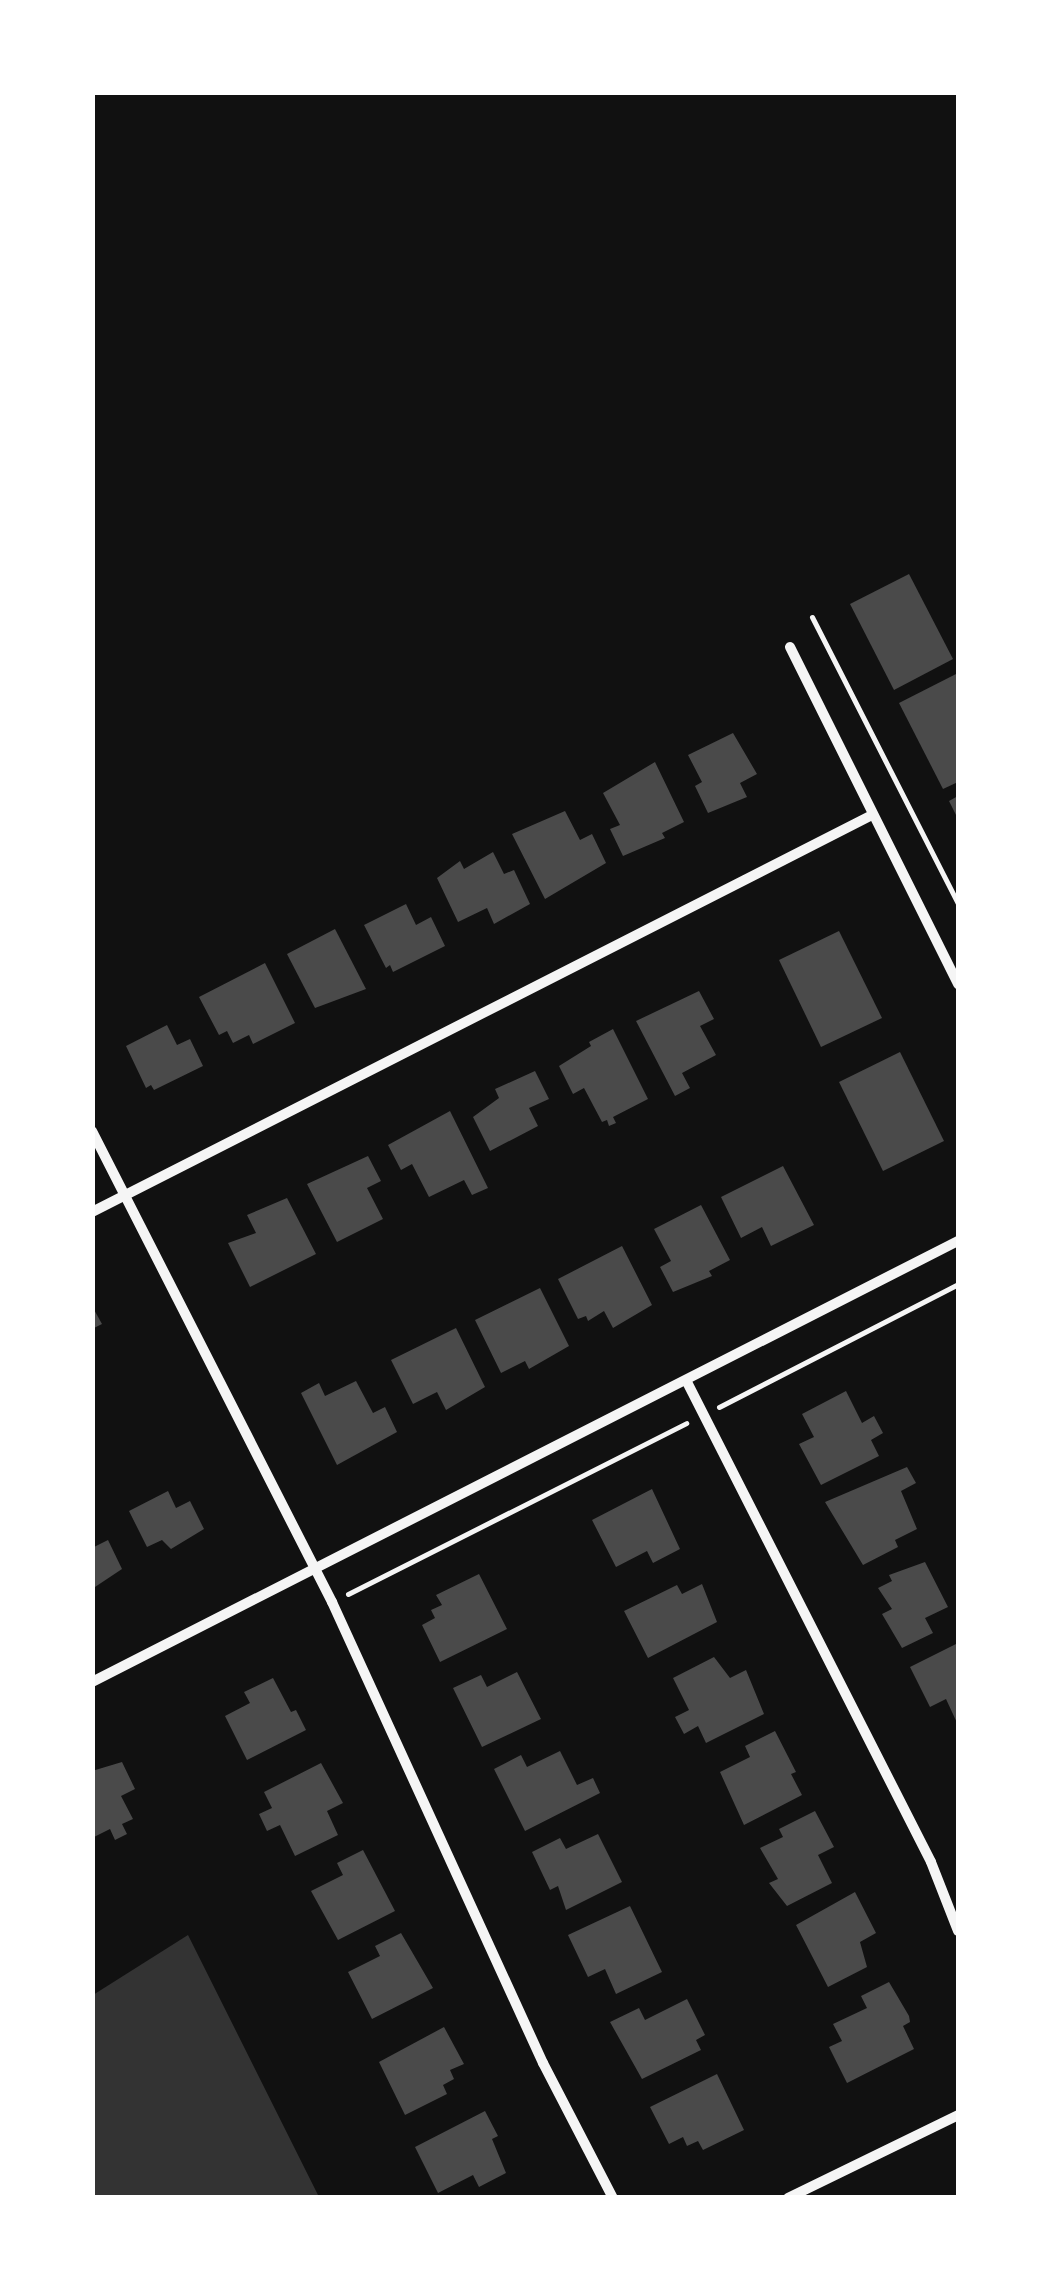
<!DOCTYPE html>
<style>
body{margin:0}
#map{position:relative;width:1051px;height:2290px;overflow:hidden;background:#111;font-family:"Noto Sans",sans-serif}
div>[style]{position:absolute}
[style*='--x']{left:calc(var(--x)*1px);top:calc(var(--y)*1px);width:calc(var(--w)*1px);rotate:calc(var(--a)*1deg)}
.water>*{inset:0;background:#333}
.building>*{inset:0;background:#4a4a4a}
.path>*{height:5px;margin:-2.5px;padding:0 2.5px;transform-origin:2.5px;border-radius:2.5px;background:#f5f5f5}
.minor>*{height:10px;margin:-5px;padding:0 5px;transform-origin:5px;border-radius:5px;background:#f5f5f5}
span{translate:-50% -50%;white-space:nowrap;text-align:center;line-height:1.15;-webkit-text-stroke:10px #fff;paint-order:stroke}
.frame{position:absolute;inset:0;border:95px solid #fff;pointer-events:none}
</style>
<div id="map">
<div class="water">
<div style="clip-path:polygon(188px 1935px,319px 2197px,93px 2197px,93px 1995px)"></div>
</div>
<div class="building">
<div style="clip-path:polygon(909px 574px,953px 659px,894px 690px,850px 604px)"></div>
<div style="clip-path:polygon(958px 673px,958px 782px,943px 789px,899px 703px)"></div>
<div style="clip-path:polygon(733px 733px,757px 774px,740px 783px,747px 797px,708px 813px,695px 786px,702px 782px,688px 755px)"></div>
<div style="clip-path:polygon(655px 762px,684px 822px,662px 833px,665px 838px,623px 856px,610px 829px,620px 825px,603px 793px)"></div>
<div style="clip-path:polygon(958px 796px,958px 819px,949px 801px)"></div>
<div style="clip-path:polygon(565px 811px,580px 840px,592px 834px,606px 863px,545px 899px,512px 834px)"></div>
<div style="clip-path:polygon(493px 852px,504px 874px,514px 870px,530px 904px,494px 924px,487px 908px,458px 922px,437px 878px,460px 861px,464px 869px)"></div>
<div style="clip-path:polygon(406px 904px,416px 925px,431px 917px,445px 946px,393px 972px,390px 965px,386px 968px,364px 925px)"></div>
<div style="clip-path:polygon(335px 929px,366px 989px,315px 1008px,287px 954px)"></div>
<div style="clip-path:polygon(839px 931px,882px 1018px,821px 1047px,779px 960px)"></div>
<div style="clip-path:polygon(265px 963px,295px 1023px,253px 1044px,249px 1035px,233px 1043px,227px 1031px,219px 1035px,199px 997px)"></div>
<div style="clip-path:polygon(699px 991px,714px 1019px,700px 1026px,716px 1055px,682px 1073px,690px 1088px,675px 1096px,636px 1021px)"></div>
<div style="clip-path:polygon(167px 1025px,177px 1045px,190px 1039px,203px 1066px,154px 1090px,151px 1085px,146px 1088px,126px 1046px)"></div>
<div style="clip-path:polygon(613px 1029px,648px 1099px,613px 1117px,616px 1123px,609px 1126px,607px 1120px,602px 1122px,584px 1088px,573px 1094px,559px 1066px,591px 1046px,589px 1042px)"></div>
<div style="clip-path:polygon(900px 1052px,944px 1141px,883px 1171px,839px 1082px)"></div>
<div style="clip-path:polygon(535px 1071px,549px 1099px,529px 1108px,538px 1126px,490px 1151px,473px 1117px,499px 1098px,495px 1089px)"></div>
<div style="clip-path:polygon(450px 1111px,488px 1188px,472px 1195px,464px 1180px,429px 1197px,412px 1164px,401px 1170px,388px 1145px)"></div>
<div style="clip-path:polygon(368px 1156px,381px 1181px,367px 1188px,383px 1219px,337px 1242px,307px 1184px)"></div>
<div style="clip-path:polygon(783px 1166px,814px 1225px,771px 1246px,762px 1227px,741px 1238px,721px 1197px)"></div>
<div style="clip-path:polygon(287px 1198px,316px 1254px,250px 1287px,228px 1243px,256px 1233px,247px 1215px)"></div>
<div style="clip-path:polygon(701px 1205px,730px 1260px,709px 1271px,712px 1276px,673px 1292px,660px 1267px,671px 1261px,654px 1229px)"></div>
<div style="clip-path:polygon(622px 1246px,652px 1305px,613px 1328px,604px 1311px,588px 1321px,586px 1316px,578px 1319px,558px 1279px)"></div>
<div style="clip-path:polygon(540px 1288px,569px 1346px,529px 1369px,525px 1361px,501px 1373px,475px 1320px)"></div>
<div style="clip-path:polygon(92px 1306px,102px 1324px,92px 1329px)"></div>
<div style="clip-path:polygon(456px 1328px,485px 1387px,446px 1410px,437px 1392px,413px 1404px,391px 1360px)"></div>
<div style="clip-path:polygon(356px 1381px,373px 1413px,385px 1407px,397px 1432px,337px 1465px,301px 1393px,319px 1383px,325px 1396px)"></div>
<div style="clip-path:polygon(846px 1391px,862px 1423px,874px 1416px,883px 1433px,871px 1440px,879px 1456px,821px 1485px,799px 1444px,814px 1437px,802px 1414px)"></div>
<div style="clip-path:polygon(907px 1467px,916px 1483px,901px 1491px,917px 1529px,895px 1540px,898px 1547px,863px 1565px,825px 1502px)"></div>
<div style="clip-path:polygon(652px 1489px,680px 1549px,653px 1563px,647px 1551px,616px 1567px,592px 1520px)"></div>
<div style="clip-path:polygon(168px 1491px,176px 1508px,190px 1501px,204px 1529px,171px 1549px,162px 1540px,147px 1547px,129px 1511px)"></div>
<div style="clip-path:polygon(108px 1540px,122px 1569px,92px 1589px,92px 1548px)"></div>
<div style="clip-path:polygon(925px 1562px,948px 1607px,925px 1618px,933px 1633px,902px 1648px,882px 1614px,892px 1609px,878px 1588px,892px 1581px,889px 1575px)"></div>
<div style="clip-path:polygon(479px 1574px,507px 1629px,440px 1662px,422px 1625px,435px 1618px,431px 1610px,442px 1605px,436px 1595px)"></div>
<div style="clip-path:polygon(702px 1584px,717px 1622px,648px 1658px,624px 1611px,677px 1585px,682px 1594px)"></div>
<div style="clip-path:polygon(958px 1643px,958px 1725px,946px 1699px,930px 1707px,910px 1667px)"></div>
<div style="clip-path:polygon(714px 1657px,730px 1678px,746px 1670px,764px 1714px,706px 1743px,698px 1726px,684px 1734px,675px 1717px,689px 1710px,673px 1678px)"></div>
<div style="clip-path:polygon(517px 1672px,541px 1719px,482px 1747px,453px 1688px,481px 1675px,487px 1687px)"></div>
<div style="clip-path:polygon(273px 1678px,291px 1712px,296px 1710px,306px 1730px,247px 1760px,225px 1716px,250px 1703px,244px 1692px)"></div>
<div style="clip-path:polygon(775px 1731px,796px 1772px,791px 1774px,802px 1795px,744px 1825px,720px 1772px,750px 1757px,745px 1746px)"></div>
<div style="clip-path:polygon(560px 1751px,577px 1785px,593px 1778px,600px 1793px,525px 1831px,494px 1769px,521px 1755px,527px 1767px)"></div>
<div style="clip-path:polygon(122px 1762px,135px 1789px,121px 1796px,133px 1819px,122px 1824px,127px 1834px,115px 1840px,110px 1829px,92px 1838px,92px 1771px)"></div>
<div style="clip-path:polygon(321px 1763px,343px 1803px,327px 1811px,338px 1835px,295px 1856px,280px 1825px,267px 1831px,259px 1814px,272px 1808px,264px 1792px)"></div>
<div style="clip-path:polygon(815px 1811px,834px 1847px,818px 1855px,832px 1883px,787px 1906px,769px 1883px,778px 1879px,760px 1848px,783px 1837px,779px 1829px)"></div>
<div style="clip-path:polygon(598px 1834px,622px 1882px,566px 1910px,558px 1886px,550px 1890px,532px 1852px,560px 1838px,566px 1849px)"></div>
<div style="clip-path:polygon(363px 1850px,395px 1911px,338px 1940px,311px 1891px,343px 1875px,337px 1863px)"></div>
<div style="clip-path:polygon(855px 1892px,876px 1933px,860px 1942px,867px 1967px,828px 1987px,796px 1925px)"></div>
<div style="clip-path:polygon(630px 1906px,662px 1972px,616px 1994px,605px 1969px,588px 1977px,568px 1935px)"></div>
<div style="clip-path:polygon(401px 1933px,433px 1988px,372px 2019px,348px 1972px,380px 1956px,375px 1946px)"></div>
<div style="clip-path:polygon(889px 1982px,909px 2016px,910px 2022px,903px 2026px,914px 2049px,847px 2083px,829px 2047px,842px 2041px,833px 2024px,867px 2008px,861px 1996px)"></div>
<div style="clip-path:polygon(687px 1999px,705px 2035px,696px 2040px,701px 2050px,642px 2079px,610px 2022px,639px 2008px,645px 2020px)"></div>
<div style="clip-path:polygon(444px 2027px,464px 2064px,450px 2070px,454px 2079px,443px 2085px,447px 2094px,405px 2115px,379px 2062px)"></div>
<div style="clip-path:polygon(717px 2074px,744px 2130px,703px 2150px,698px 2141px,687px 2146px,683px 2137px,669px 2144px,650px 2107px)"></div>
<div style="clip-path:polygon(485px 2111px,498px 2136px,492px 2139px,506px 2173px,479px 2187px,473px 2175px,438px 2193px,415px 2147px)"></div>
</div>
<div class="path">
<div style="--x:812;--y:617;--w:322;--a:63"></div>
<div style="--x:719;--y:1407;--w:269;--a:-27.2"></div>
<div style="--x:348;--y:1594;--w:379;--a:-26.8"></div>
</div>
<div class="minor">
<div style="--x:790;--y:647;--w:377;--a:63.5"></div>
<div style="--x:92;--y:1131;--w:529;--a:63"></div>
<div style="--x:332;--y:1602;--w:507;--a:65.41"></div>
<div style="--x:543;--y:2063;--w:152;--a:62.6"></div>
<div style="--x:92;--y:1212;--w:875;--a:-26.97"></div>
<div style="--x:687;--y:1382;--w:538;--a:63.05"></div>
<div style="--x:931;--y:1862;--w:74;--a:68.6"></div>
<div style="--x:92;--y:1682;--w:972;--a:-26.99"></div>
<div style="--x:788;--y:2198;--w:189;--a:-26"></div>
</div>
<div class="frame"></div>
</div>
